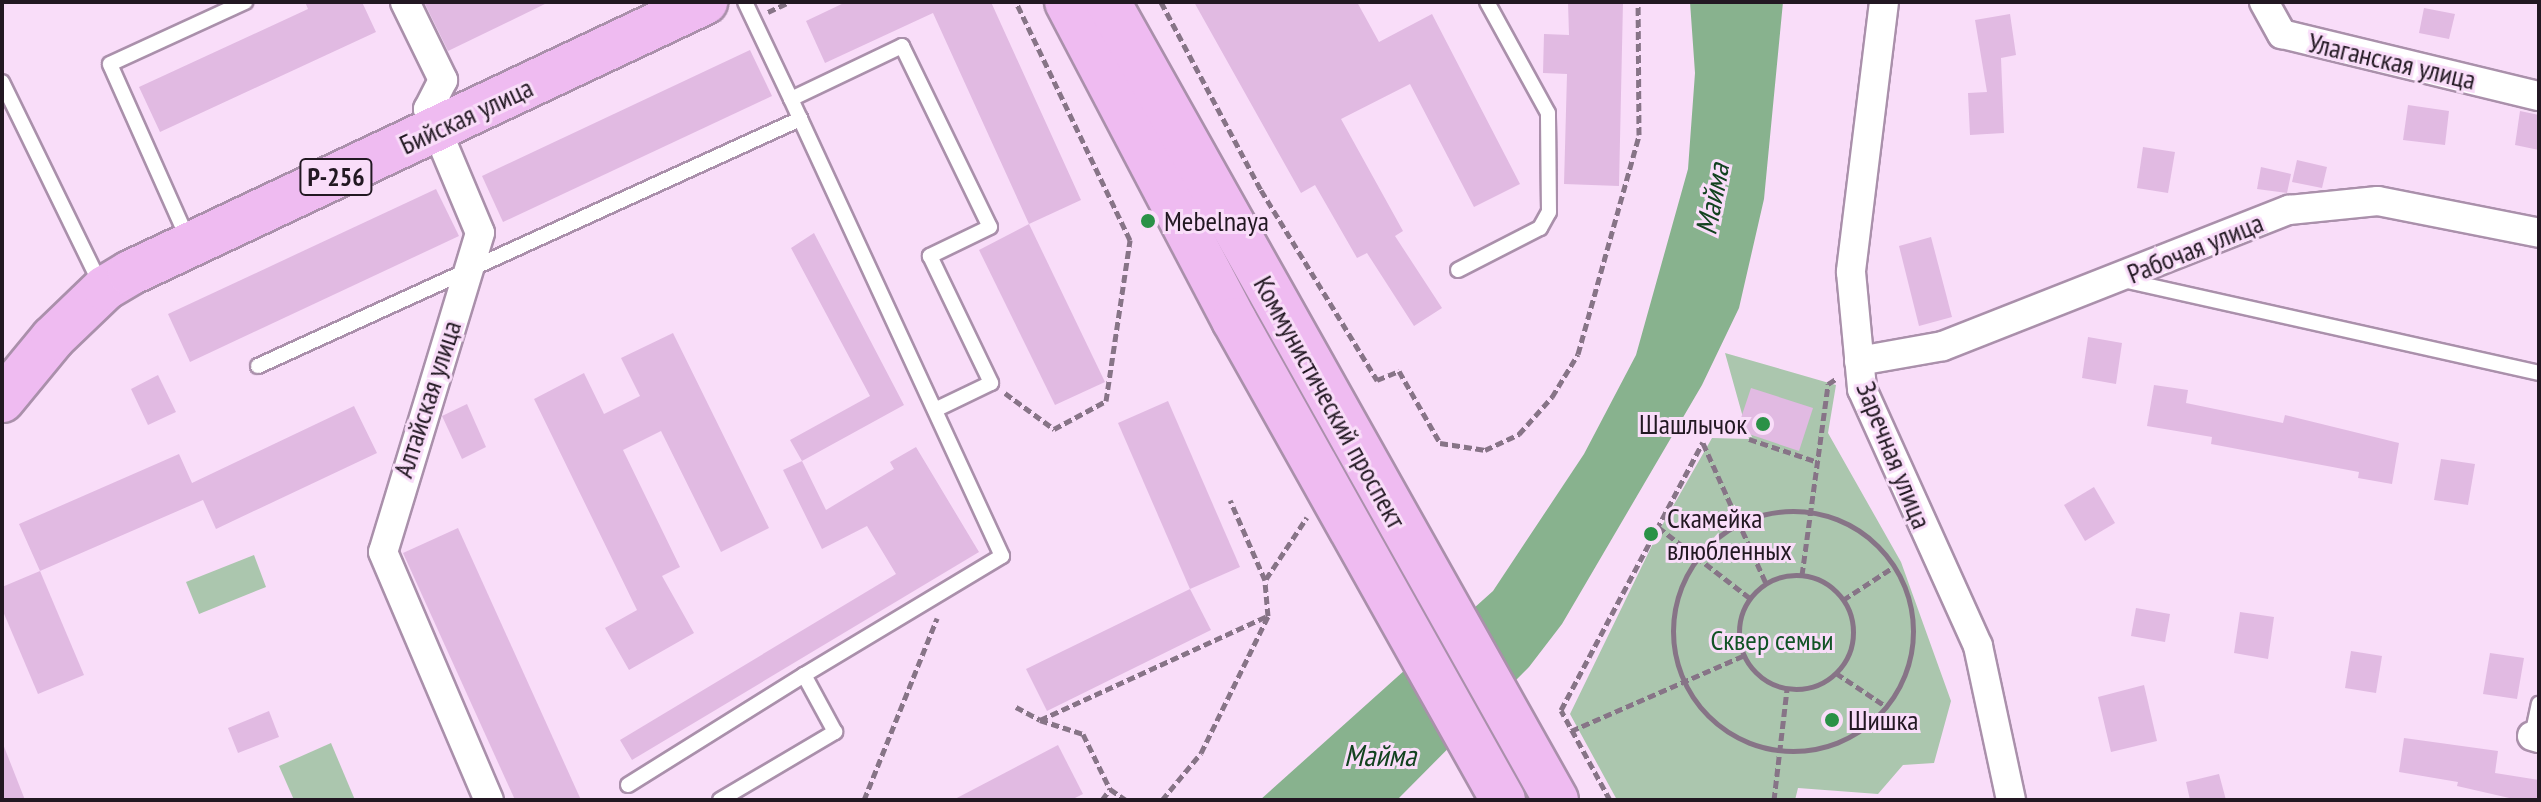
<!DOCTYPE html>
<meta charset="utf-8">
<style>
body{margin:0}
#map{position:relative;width:2541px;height:802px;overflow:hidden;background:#f9ddf9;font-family:"PT Sans Narrow",sans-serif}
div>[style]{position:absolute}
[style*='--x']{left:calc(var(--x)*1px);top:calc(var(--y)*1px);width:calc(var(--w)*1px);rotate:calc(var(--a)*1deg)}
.green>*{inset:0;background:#abc6ae}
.water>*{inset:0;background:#88b28e}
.building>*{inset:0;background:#e1bae2}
.path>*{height:5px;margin-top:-2.5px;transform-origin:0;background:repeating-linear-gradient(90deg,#877487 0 8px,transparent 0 12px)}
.path>.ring{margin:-2.5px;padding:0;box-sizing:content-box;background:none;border:5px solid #877487;border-radius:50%}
.roads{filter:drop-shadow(2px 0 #aa90ab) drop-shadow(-2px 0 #aa90ab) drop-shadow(0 2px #aa90ab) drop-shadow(0 -2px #aa90ab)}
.lane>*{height:14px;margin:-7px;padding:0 7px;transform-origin:7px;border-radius:7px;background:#fff}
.street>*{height:28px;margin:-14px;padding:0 14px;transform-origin:14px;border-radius:14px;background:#fff}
.primary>*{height:44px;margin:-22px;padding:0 22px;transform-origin:22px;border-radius:22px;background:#efbbf1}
.dots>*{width:22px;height:22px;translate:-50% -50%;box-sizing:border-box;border:4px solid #f9ddf9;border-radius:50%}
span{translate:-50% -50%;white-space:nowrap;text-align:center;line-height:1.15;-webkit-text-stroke:6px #f9ddf9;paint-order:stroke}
.shield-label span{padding:2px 6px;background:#f9ddf9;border:2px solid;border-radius:6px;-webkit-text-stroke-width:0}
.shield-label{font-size:26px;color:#221822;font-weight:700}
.street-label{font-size:28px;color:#221822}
.poi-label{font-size:28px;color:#221822}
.left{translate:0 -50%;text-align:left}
.right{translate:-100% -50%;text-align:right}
.park-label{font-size:28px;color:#115325}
.water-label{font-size:30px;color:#12421f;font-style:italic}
.frame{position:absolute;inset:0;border:4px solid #221822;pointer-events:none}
</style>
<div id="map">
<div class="green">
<div style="clip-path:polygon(1725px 353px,1836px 385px,1828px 433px,1901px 562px,1951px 701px,1934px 763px,1903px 765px,1878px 794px,1798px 788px,1795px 800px,1617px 800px,1570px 714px,1660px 529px,1712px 438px,1749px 439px)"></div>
<div style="clip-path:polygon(254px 555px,266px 587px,199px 614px,186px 582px)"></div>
<div style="clip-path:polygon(331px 743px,355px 800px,294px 800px,279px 766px)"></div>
</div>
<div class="water">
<div style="clip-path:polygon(1690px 2px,1783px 2px,1764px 199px,1739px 308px,1702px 385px,1562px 624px,1529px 667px,1397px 800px,1260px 800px,1493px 591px,1584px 454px,1636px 355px,1688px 169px,1695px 73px)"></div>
</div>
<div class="building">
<div style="clip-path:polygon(305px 2px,362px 2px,376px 32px,160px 132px,139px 87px,308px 9px)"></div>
<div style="clip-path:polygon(424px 2px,549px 2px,448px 51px)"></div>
<div style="clip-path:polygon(846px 2px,991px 2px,1081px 200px,1029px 224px,933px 13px,825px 63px,806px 21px)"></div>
<div style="clip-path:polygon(1194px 2px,1357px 2px,1379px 42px,1432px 14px,1520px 184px,1474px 207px,1410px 84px,1341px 119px,1403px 231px,1395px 236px,1442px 308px,1414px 326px,1367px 253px,1357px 258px,1315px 185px,1301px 193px)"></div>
<div style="clip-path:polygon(1568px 2px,1623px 2px,1619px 186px,1564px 184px,1567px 74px,1543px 73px,1544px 34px,1569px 35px)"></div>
<div style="clip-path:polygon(2424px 8px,2455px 14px,2449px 39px,2419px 33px)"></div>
<div style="clip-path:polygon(2010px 14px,2016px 55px,2001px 58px,2004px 133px,1970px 135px,1968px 93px,1987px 92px,1975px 20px)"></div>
<div style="clip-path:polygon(750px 50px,772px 96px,503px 222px,482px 176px)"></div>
<div style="clip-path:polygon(2408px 105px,2449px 111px,2445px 145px,2403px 140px)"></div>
<div style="clip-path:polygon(2520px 111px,2539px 115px,2539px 150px,2515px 145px)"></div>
<div style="clip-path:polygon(2143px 147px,2175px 152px,2168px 193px,2137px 188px)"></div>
<div style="clip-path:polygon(2297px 160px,2327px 167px,2322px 188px,2292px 182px)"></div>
<div style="clip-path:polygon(2261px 167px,2291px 174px,2287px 193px,2257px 189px)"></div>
<div style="clip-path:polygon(436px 189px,459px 236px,190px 362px,168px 314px)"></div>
<div style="clip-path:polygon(1029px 224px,1105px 382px,1055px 405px,979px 250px)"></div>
<div style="clip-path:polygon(814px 233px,904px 405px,802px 461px,790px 440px,870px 396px,791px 248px)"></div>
<div style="clip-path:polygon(1931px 237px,1952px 317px,1919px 326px,1899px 246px)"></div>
<div style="clip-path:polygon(673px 333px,769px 528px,721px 552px,661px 431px,623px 450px,680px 567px,662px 576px,694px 633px,629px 670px,605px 628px,637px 610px,534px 399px,584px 373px,604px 414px,640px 396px,621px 358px)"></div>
<div style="clip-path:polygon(2088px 337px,2122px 343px,2116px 384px,2082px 378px)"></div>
<div style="clip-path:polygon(158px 375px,176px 412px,148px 425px,131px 389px)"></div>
<div style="clip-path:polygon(2154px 385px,2188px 390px,2186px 403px,2283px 423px,2285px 415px,2399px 443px,2392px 484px,2358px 478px,2359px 472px,2211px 444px,2212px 437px,2147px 426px)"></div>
<div style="clip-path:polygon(1751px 388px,1813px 408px,1799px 451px,1737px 430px)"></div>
<div style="clip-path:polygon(1168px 401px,1240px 567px,1190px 589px,1118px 423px)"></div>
<div style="clip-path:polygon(467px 404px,486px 447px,462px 459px,442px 416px)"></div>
<div style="clip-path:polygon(354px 406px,377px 453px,216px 529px,203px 500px,40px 571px,19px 524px,179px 454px,192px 483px)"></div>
<div style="clip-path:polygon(916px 447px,979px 552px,632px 760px,620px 740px,896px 574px,867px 526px,822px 549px,783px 470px,802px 461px,826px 510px,894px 469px,890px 462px)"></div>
<div style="clip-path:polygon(2441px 459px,2475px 464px,2468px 505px,2434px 500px)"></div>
<div style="clip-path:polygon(2094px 487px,2115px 523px,2085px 541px,2064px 505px)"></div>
<div style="clip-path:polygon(458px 528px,581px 800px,515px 800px,403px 553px)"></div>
<div style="clip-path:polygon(40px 571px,84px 675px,38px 694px,2px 609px,2px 587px)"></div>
<div style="clip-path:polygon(1190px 589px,1211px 630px,1047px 711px,1026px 669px)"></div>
<div style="clip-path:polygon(2136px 608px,2170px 614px,2165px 642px,2131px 636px)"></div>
<div style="clip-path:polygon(2240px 612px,2274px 617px,2268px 659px,2234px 653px)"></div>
<div style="clip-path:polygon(2351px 651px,2382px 656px,2376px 693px,2345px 688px)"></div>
<div style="clip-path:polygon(2490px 653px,2524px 658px,2517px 699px,2483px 694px)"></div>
<div style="clip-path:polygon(2144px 685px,2157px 741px,2111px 752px,2098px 697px)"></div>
<div style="clip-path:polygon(269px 711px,279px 737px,238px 753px,228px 728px)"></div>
<div style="clip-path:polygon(2404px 738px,2498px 751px,2495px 773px,2539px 780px,2539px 800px,2518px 800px,2457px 786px,2458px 782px,2399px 772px)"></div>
<div style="clip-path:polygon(2px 744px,3px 744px,25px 800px,2px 800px)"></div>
<div style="clip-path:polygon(1058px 745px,1083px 794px,1071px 800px,953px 800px)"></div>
<div style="clip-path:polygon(2219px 774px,2226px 800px,2190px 800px,2186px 782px)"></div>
</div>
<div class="path">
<div style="--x:1161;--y:2;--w:213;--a:62"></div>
<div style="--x:1261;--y:190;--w:223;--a:58.6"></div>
<div style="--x:1377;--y:380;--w:24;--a:-22"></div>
<div style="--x:1399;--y:371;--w:83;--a:60.3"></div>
<div style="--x:1440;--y:443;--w:46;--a:8.8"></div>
<div style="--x:1485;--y:450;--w:38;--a:-25"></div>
<div style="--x:1519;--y:434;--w:50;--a:-48.3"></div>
<div style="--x:1552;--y:397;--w:50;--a:-58.8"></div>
<div style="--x:1578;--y:354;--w:227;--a:-74.4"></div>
<div style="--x:1639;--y:135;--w:133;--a:-90.4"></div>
<div style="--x:768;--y:12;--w:23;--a:-25"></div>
<div style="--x:1005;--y:393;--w:61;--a:36.3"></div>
<div style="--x:1054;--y:429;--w:59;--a:-28.3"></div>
<div style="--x:1106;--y:401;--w:163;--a:-81.5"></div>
<div style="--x:1130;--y:240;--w:264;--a:-115.6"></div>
<div style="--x:1749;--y:439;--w:73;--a:18.4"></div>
<div style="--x:1703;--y:443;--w:154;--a:65.8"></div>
<div class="ring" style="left:1673px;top:511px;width:235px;height:235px"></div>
<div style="--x:1658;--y:527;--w:116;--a:37.7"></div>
<div style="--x:1802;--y:575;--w:193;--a:-82.2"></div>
<div style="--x:1828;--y:384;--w:9;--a:-32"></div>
<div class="ring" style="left:1739px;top:575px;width:109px;height:109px"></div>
<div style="--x:1266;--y:579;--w:74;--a:-56.5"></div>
<div style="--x:1843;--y:600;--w:62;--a:-33.2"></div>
<div style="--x:1836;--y:673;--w:61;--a:33.7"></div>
<div style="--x:1016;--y:707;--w:27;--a:28"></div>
<div style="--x:1040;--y:720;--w:250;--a:-24.6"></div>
<div style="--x:1040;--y:720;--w:45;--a:18"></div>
<div style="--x:1083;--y:734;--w:61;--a:63.9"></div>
<div style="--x:1110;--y:789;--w:19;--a:35"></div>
<div style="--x:1571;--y:731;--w:188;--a:-23.6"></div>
<div style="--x:864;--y:800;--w:196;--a:-68.1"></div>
<div style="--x:1102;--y:800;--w:14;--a:-54"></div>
<div style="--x:1162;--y:800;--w:61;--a:-50.3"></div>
<div style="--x:1201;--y:753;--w:153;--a:-63.9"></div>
<div style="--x:1268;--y:616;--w:36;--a:-95"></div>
<div style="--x:1265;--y:580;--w:87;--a:-113.6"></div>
<div style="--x:1610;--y:800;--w:102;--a:-118.6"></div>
<div style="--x:1561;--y:710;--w:303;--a:-62.1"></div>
<div style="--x:1774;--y:800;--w:112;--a:-83.3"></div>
</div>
<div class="roads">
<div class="lane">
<div style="--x:745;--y:2;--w:107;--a:64.6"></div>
<div style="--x:791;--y:99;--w:123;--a:-25.5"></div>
<div style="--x:902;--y:46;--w:201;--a:64.1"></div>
<div style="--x:990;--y:227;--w:67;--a:154.2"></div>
<div style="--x:930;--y:256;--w:141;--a:64.3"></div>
<div style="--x:991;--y:383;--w:62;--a:154.3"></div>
<div style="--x:2;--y:82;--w:210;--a:64"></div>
<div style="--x:182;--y:226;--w:177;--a:-114"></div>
<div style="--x:110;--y:64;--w:149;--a:-24.7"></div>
<div style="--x:1458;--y:270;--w:92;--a:-27.1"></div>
<div style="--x:1540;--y:228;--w:18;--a:-61"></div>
<div style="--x:1549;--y:212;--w:99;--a:-90.6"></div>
<div style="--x:1548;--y:113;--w:127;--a:-118.8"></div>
<div style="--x:2123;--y:280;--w:426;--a:12.6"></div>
<div style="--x:258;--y:366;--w:596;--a:-24.5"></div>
<div style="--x:2532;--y:736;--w:33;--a:-78"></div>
<div style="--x:628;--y:785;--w:208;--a:-32"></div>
<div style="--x:720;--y:800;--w:134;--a:-30.6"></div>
<div style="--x:835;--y:732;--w:65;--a:-118.5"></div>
<div style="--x:804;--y:675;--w:231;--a:-31"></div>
<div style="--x:1002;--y:556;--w:503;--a:-114.78"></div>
</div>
<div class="street">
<div style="--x:405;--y:2;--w:87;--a:64"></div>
<div style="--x:443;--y:80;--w:33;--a:117"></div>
<div style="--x:428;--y:109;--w:134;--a:67.2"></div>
<div style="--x:480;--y:233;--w:333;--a:106.9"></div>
<div style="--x:383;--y:552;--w:270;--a:66.9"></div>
<div style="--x:1884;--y:2;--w:272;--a:97"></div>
<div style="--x:1851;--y:272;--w:118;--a:84.6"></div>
<div style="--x:1862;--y:389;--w:282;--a:65.7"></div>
<div style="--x:1978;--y:646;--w:157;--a:77.9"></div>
<div style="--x:2264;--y:2;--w:37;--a:61"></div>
<div style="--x:2282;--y:34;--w:264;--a:13.6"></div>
<div style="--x:1859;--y:361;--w:85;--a:-10.1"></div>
<div style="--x:1943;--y:346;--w:372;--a:-21.5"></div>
<div style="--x:2289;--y:210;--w:89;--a:-5.8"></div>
<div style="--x:2378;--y:201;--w:164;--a:11.2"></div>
<div style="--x:2532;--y:736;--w:7;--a:16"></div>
</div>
<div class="primary">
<div style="--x:1067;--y:2;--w:359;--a:62.3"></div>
<div style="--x:1234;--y:320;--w:550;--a:60.73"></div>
<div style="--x:1108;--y:2;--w:915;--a:60.69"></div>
<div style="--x:2;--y:400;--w:80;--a:-50.6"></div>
<div style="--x:53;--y:338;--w:72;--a:-43.9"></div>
<div style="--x:105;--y:288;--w:29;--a:-31"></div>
<div style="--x:130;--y:273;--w:636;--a:-25.23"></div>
</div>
</div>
<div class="dots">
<div style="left:1148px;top:221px;background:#2a9147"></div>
<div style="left:1763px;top:424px;background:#2a9147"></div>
<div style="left:1651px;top:534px;background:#2a9147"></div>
<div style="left:1832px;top:720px;background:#2a9147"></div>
</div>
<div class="shield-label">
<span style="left:336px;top:177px">Р-256</span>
</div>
<div class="street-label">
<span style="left:2392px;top:61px;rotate:13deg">Улаганская улица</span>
<span style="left:466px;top:116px;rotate:-25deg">Бийская улица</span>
<span style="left:2195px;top:248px;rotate:-22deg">Рабочая улица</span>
<span style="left:427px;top:399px;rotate:-72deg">Алтайская улица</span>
<span style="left:1330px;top:402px;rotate:61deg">Коммунистический проспект</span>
<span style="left:1894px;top:455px;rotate:68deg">Заречная улица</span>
</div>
<div class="poi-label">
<span class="left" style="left:1164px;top:221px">Mebelnaya</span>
<span class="right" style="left:1747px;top:424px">Шашлычок</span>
<span class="left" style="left:1667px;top:534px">Скамейка<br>влюбленных</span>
<span class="left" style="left:1848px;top:720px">Шишка</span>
</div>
<div class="park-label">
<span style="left:1772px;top:640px">Сквер семьи</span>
</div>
<div class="water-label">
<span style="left:1712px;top:199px;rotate:-79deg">Майма</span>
<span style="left:1380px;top:755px">Майма</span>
</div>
<div class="frame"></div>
</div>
